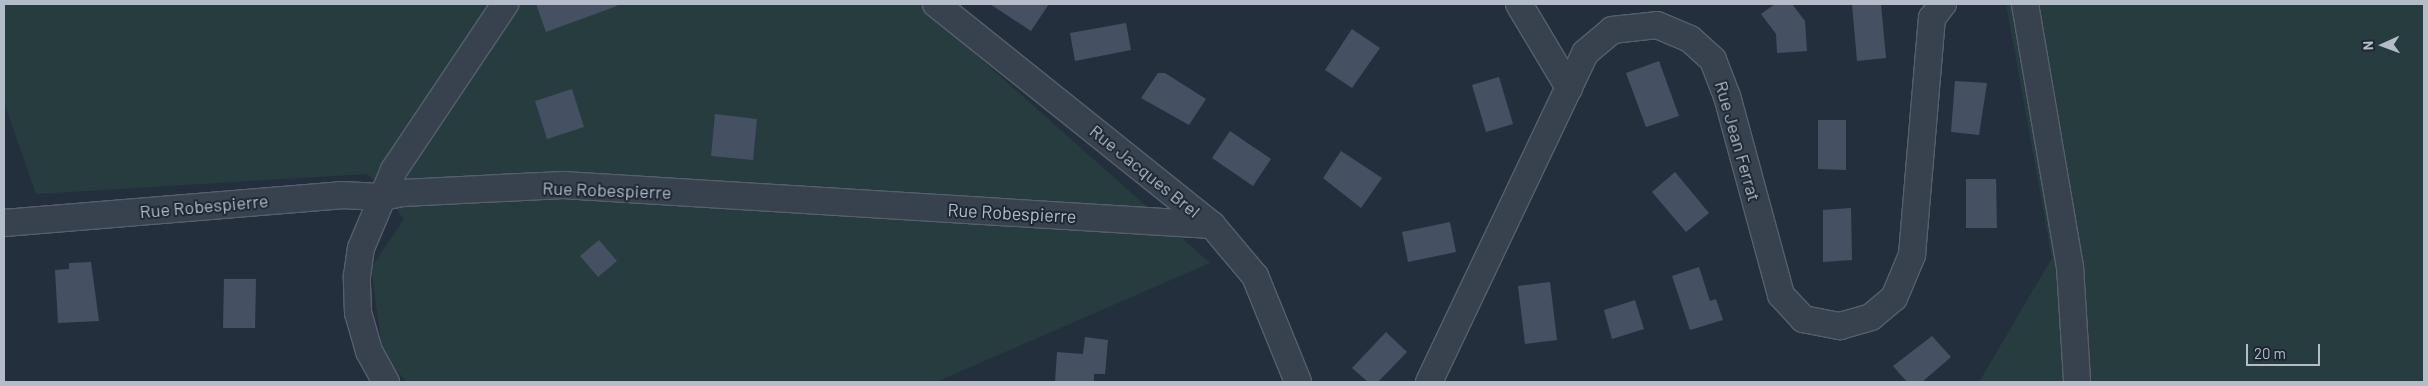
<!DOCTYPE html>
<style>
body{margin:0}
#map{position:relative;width:2428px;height:386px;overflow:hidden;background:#242f3e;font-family:Barlow,sans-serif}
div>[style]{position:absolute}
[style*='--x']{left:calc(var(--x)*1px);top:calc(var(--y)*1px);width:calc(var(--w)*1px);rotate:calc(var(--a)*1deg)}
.green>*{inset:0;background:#263c3f}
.building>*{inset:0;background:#455162}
.roads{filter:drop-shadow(1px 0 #565f6c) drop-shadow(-1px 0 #565f6c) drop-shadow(0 1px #565f6c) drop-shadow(0 -1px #565f6c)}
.minor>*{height:26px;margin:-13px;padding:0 13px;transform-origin:13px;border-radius:13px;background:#38414e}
span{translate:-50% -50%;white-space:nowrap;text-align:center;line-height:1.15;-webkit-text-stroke:4px #1d2633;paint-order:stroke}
.street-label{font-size:18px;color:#b4bcc9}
.frame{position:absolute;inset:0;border:5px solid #b4bcc9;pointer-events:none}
.north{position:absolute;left:2358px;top:20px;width:50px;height:50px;-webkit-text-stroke:4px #1d2633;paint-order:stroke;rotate:268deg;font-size:14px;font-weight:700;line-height:20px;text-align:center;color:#b4bcc9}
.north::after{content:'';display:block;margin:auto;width:18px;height:22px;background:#b4bcc9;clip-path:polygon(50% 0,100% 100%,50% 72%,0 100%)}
.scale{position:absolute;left:2246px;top:344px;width:74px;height:22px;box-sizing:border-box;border:2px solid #b4bcc9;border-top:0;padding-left:6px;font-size:15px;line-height:18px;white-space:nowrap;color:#b4bcc9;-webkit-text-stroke:4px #1d2633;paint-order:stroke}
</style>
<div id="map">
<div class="green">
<div style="clip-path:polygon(4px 4px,919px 4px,1210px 263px,936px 382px,407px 382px,383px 355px,371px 268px,404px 219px,368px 174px,36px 194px,4px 102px)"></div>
<div style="clip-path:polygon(2006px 4px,2424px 4px,2424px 382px,1979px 382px,2052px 258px)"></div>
</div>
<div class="building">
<div style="clip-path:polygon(536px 4px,616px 4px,617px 6px,546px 32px)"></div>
<div style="clip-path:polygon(990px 4px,1049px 4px,1031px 31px)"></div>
<div style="clip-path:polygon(1775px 4px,1792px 4px,1805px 21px,1807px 51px,1777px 53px,1776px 34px,1761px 14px)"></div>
<div style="clip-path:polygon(1852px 4px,1881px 4px,1886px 58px,1857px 61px)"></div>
<div style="clip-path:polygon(1126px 23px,1131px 50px,1075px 61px,1070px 33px)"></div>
<div style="clip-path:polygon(1352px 29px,1380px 48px,1352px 88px,1325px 70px)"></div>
<div style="clip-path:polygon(1659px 61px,1679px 116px,1646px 127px,1626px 73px)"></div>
<div style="clip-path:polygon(1158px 73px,1165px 73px,1206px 99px,1189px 125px,1141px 98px)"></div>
<div style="clip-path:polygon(1499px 77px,1513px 124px,1486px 132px,1472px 85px)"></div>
<div style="clip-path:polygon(1955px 81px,1987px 83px,1979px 135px,1951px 132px)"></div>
<div style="clip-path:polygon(572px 89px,584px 127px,547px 139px,535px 101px)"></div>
<div style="clip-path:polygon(715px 114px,757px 119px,753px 160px,711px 156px)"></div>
<div style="clip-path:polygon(1818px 120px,1846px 120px,1846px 170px,1818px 169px)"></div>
<div style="clip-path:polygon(1230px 131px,1271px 159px,1253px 186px,1212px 158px)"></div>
<div style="clip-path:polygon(1341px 151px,1382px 178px,1361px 208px,1323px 178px)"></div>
<div style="clip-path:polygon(1675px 172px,1709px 213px,1686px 232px,1652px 192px)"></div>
<div style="clip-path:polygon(1966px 179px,1996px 179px,1997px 228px,1966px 228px)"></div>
<div style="clip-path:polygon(1851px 208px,1852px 260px,1823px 262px,1823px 210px)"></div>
<div style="clip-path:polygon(1450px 222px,1456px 252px,1408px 262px,1402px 232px)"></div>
<div style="clip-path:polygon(599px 240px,617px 261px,598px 277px,580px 256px)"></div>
<div style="clip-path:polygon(91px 262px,99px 321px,58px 323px,55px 270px,69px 269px,69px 263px)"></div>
<div style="clip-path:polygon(1699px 267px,1710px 301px,1716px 299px,1723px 320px,1690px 330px,1672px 276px)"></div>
<div style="clip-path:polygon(224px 279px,256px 279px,255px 328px,223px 328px)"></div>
<div style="clip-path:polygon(1550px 282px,1557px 340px,1525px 344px,1518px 286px)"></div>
<div style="clip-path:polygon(1635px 300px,1644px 329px,1612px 339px,1604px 310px)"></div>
<div style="clip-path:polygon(1386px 332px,1407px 352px,1378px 382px,1368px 382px,1352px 368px)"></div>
<div style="clip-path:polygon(1932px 336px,1951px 357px,1922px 382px,1907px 382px,1893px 366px)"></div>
<div style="clip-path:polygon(1085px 337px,1108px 340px,1105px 374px,1094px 374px,1094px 382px,1055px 382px,1057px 352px,1083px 354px)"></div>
</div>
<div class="roads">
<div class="minor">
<div style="--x:936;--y:4;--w:354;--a:38.7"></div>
<div style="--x:1212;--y:225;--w:67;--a:49.9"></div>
<div style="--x:1255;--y:276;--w:114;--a:67.9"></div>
<div style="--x:1519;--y:4;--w:98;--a:59.2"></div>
<div style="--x:2025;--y:4;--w:266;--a:80.3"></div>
<div style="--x:2070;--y:266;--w:116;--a:86.5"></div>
<div style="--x:4;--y:223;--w:338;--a:-4.7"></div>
<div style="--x:341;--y:195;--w:41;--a:2.8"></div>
<div style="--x:382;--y:197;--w:21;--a:-11"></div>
<div style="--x:403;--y:193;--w:160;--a:-2.9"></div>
<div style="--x:563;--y:185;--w:650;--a:3.53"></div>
<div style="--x:386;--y:382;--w:35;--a:-119"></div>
<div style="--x:369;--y:351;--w:40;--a:-106"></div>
<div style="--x:358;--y:313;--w:37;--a:-92"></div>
<div style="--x:357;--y:276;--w:28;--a:-82"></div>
<div style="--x:361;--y:248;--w:85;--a:-67.1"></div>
<div style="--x:394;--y:170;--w:200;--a:-56.2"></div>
<div style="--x:1429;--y:382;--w:364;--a:-64.6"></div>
<div style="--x:1585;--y:53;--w:35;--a:-40"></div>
<div style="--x:1612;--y:30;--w:45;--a:-6.3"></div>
<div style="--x:1657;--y:25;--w:36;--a:23"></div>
<div style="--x:1690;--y:39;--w:31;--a:42"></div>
<div style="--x:1713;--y:60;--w:39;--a:69"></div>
<div style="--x:1727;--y:96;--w:206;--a:74.8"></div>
<div style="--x:1781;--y:295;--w:33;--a:47"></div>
<div style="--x:1803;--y:319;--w:38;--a:11"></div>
<div style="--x:1840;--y:326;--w:32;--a:-16"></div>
<div style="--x:1871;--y:317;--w:30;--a:-40"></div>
<div style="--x:1894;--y:298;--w:47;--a:-67.3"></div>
<div style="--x:1912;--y:255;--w:238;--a:-85.2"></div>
<div style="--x:1932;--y:18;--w:18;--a:-52"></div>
</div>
</div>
<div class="street-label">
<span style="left:1738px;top:141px;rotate:74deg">Rue Jean Ferrat</span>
<span style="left:1145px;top:171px;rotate:39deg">Rue Jacques Brel</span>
<span style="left:607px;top:190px;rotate:2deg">Rue Robespierre</span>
<span style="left:204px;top:206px;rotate:-5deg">Rue Robespierre</span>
<span style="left:1012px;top:213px;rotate:3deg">Rue Robespierre</span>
</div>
<div class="frame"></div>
<div class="north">N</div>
<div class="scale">20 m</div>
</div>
